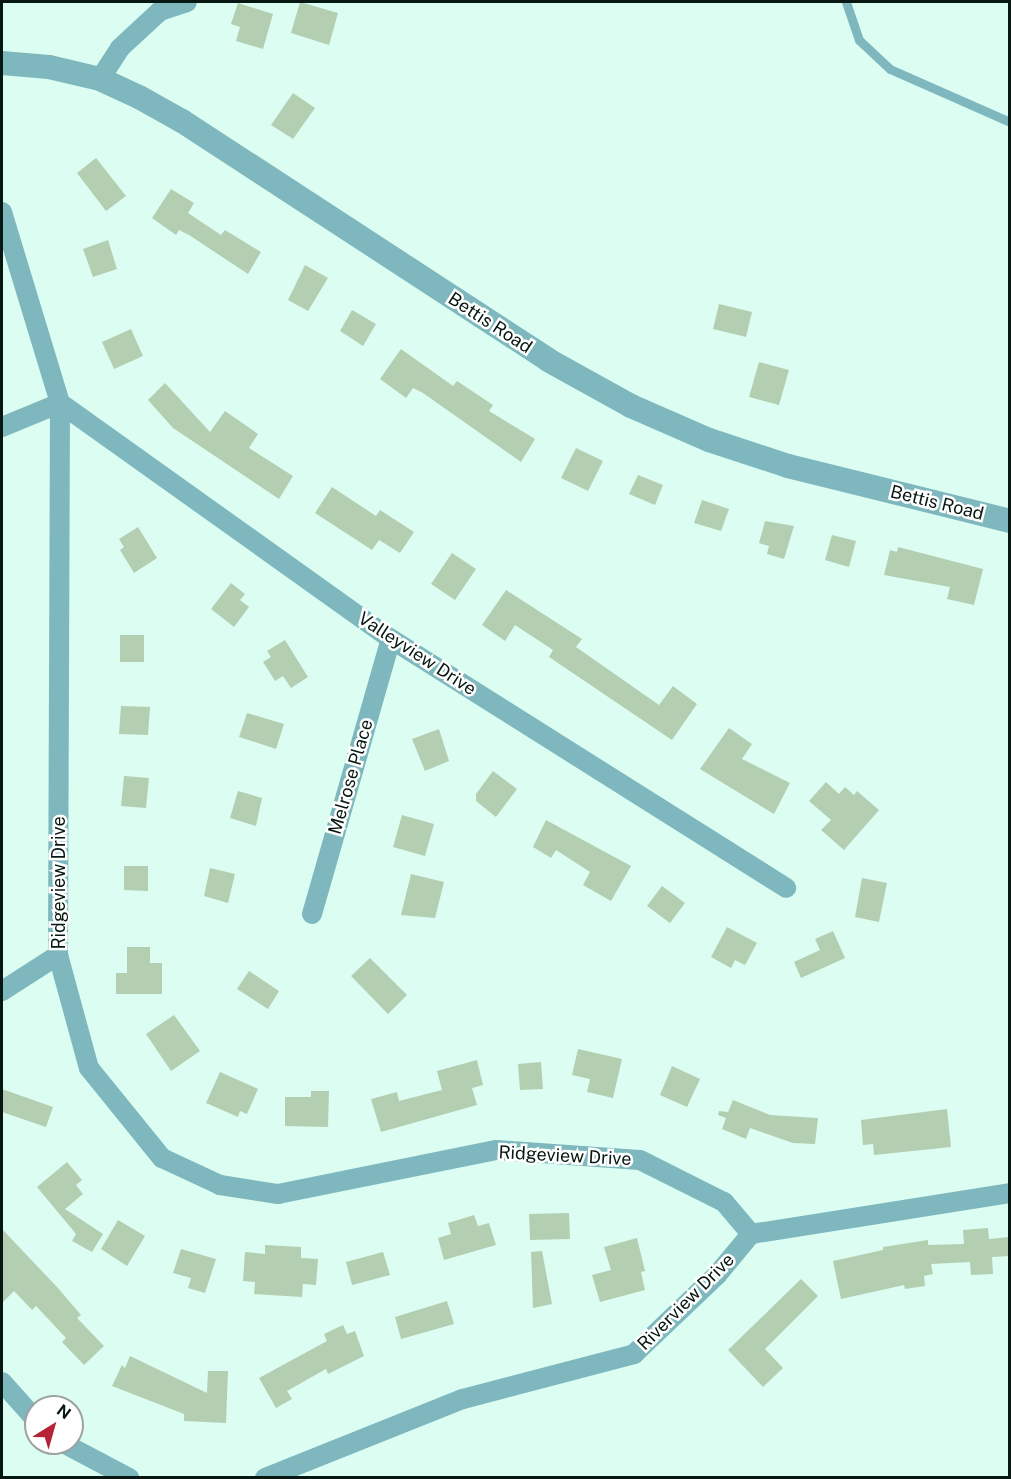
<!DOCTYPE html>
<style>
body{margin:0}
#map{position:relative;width:1011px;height:1479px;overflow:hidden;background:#dcfdf2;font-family:"Public Sans",sans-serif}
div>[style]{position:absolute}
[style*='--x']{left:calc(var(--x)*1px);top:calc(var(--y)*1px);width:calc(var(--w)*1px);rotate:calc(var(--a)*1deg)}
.building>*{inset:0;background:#b4ceb2}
.service>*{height:9px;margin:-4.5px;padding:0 4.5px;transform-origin:4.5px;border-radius:4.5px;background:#7eb8be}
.minor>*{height:20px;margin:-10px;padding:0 10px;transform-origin:10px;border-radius:10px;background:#7eb8be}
.tertiary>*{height:24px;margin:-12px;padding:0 12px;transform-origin:12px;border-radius:12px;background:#7eb8be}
span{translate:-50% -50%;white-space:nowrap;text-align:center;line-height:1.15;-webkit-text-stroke:5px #fff;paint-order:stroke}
.street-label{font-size:18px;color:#071712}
.frame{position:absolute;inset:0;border:3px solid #071712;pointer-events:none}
.north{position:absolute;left:24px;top:1395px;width:60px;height:60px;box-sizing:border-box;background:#fff;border:2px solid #9ca2a0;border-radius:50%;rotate:37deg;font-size:16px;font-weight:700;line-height:24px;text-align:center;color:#071712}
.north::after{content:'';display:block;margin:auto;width:21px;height:27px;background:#b52337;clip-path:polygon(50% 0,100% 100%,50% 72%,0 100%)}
</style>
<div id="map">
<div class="building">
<div style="clip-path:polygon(300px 2px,338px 13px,329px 45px,291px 33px)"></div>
<div style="clip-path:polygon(238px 3px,273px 14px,263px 49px,236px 41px,240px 27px,231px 24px)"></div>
<div style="clip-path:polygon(293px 93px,315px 108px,293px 139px,271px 125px)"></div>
<div style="clip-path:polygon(96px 158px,126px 196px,106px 211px,77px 173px)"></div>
<div style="clip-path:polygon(171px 189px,194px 203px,188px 213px,221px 235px,225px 230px,261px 252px,248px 274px,189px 235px,179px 230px,176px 235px,152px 218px)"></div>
<div style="clip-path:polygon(108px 240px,117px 269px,93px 277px,83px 249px)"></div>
<div style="clip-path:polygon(305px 265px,328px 278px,308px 311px,288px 300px)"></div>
<div style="clip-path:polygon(719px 304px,752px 312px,746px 337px,713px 329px)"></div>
<div style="clip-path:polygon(352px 310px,376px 324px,363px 346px,340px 331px)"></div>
<div style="clip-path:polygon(131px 329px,143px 356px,114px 369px,102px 342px)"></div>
<div style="clip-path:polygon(401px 349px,453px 386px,457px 381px,493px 405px,489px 411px,535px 439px,521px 462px,423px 393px,413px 388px,406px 398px,380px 379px)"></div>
<div style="clip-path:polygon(759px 362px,789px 370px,779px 405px,749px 397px)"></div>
<div style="clip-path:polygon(165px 383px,210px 432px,225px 411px,258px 434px,249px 448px,293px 476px,279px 499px,173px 428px,148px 400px)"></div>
<div style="clip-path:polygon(576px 448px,603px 461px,588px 491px,561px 478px)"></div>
<div style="clip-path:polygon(638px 475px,663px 485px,655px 505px,629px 494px)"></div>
<div style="clip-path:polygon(332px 487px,376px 516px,380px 510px,414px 532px,400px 553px,379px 540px,372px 550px,315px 513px)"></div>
<div style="clip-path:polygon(702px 500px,729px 509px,721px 531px,694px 523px)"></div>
<div style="clip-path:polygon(765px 521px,794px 526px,784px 559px,767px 554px,769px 546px,759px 543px)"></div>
<div style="clip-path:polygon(138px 527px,157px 558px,134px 573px,120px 550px,124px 547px,119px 539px)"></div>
<div style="clip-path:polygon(832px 535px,856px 541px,849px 567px,825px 560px)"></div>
<div style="clip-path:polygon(898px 547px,983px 569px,974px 605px,947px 599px,950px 587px,884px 575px,890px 550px,897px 552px)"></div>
<div style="clip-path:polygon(452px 553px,476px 569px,455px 600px,431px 584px)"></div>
<div style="clip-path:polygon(231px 583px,245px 594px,240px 600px,249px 607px,234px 627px,211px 609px)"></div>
<div style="clip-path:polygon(506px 590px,582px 639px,576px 647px,659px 705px,673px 686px,697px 704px,672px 740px,549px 657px,553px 650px,515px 625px,505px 641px,482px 625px)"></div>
<div style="clip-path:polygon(120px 635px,144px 635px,144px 662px,120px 662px)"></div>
<div style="clip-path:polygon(285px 640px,308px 677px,291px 688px,283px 676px,275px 681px,263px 662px,271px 657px,267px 651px)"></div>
<div style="clip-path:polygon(121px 706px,150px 707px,148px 735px,119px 734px)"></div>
<div style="clip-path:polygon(247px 713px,284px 724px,276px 749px,239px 737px)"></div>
<div style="clip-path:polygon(729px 728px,752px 744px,742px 759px,790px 783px,774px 814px,700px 769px)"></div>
<div style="clip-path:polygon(439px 729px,449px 761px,425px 771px,412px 739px)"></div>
<div style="clip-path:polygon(493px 771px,517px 789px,496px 817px,476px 801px,476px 794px)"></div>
<div style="clip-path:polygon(124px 776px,149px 778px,146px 808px,121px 806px)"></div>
<div style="clip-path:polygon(826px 782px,839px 794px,845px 787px,854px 795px,857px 791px,879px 810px,844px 850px,821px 830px,831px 820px,809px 801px)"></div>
<div style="clip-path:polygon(238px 791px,262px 798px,256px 826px,230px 818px)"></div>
<div style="clip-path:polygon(402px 815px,434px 824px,425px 856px,393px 847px)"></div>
<div style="clip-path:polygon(546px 820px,631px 866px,611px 901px,583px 885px,590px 872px,556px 850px,551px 858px,533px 847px)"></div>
<div style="clip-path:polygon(124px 866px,148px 866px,148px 891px,124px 890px)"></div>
<div style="clip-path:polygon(210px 868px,235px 874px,228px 903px,204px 896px)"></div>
<div style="clip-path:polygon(411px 874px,444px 882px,435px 918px,401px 915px)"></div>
<div style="clip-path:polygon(862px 878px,887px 883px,879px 922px,855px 917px)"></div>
<div style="clip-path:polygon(662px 886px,685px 903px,670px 923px,647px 906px)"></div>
<div style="clip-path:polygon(727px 927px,757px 943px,745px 965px,735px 960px,731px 968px,711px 957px)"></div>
<div style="clip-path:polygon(833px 931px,845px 958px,801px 978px,794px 962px,820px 950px,815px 939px)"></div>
<div style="clip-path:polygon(127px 947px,150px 947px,150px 963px,162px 963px,162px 994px,116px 994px,116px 973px,127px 973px)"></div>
<div style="clip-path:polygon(370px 958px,407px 995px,388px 1014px,351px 976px)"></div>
<div style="clip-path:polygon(249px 971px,279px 991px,268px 1009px,237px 989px)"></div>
<div style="clip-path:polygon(174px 1015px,200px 1051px,171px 1071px,146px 1034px)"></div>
<div style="clip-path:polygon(578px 1049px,622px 1059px,613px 1098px,587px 1092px,590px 1079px,572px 1075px)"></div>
<div style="clip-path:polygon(477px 1060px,483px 1085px,472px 1088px,477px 1105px,381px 1132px,371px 1099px,397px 1092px,399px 1101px,442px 1090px,437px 1071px)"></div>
<div style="clip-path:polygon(541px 1062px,543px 1089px,520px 1090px,518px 1064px)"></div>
<div style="clip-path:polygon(672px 1066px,700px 1079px,687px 1107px,660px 1095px)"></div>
<div style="clip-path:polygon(220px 1072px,258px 1089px,247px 1114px,240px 1111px,238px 1117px,206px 1103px)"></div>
<div style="clip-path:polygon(2px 1089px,53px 1107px,46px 1127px,2px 1112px)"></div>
<div style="clip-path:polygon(311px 1091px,329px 1091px,328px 1127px,285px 1126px,285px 1097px,311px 1097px)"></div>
<div style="clip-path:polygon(733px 1100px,770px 1115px,818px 1118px,815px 1144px,793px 1143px,750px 1128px,746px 1139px,722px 1129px,726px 1118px,718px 1115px,719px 1111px,728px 1112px)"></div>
<div style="clip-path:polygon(947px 1109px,951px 1147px,874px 1155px,873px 1144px,863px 1145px,861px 1120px)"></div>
<div style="clip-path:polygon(67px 1162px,82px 1180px,76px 1185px,83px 1194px,65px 1209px,103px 1234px,92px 1252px,72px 1241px,76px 1234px,37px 1187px)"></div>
<div style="clip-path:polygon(569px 1213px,570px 1239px,530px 1240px,529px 1214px)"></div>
<div style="clip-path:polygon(474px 1215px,478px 1226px,489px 1223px,496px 1245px,444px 1260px,438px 1238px,451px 1234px,448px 1223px)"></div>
<div style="clip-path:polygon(118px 1220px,145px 1236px,127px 1266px,101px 1249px)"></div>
<div style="clip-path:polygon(988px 1228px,989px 1239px,1010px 1237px,1010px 1256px,992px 1257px,993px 1274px,971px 1275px,970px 1262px,931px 1264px,933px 1274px,924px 1276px,925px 1286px,905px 1289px,904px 1285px,841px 1299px,833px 1261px,883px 1250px,883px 1247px,928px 1240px,928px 1245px,964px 1244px,963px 1230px)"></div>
<div style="clip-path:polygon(2px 1229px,57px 1287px,81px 1315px,77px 1318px,104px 1346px,84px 1365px,62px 1342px,66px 1338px,36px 1306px,32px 1310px,14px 1291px,2px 1303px)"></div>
<div style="clip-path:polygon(637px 1238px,645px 1271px,641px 1272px,645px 1290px,600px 1302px,592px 1275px,611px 1270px,604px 1247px)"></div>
<div style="clip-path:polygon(265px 1245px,301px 1247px,301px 1258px,318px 1259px,316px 1285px,303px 1284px,302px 1297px,254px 1294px,255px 1282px,243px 1281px,245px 1252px,265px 1254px)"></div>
<div style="clip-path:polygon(181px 1249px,216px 1259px,205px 1293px,188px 1288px,191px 1278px,173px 1273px)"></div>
<div style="clip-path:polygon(542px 1251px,552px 1304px,533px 1308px,531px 1252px)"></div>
<div style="clip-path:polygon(383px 1252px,390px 1275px,352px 1285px,346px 1262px)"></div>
<div style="clip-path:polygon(801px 1279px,818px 1296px,765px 1349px,783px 1368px,763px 1387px,728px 1350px)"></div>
<div style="clip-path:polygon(447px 1301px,454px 1324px,401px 1339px,395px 1317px)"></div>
<div style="clip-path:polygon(343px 1325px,347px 1334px,355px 1331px,364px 1356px,328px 1374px,326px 1369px,287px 1391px,292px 1399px,276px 1408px,259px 1378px,327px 1341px,324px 1334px)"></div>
<div style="clip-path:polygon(130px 1356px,207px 1393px,208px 1371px,228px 1371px,226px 1423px,184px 1421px,184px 1414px,112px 1386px,122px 1365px,125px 1368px)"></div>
</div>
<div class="service">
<div style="--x:846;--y:2;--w:40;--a:71.1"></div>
<div style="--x:859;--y:40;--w:42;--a:43.1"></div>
<div style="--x:890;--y:69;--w:131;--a:23.8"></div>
</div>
<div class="minor">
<div style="--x:100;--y:79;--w:37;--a:-57"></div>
<div style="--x:120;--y:48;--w:54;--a:-42.8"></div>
<div style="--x:160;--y:11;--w:28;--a:-18"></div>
<div style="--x:2;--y:212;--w:200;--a:73.1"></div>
<div style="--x:60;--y:403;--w:552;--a:90.21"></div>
<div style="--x:58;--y:955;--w:117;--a:74.7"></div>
<div style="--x:89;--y:1068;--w:116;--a:51"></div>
<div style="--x:162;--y:1158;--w:64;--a:25"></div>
<div style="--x:220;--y:1185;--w:59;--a:8.8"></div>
<div style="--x:278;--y:1194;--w:223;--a:-11.4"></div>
<div style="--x:497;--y:1150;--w:143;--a:4"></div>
<div style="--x:640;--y:1160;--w:94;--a:26.6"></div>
<div style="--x:724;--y:1202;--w:42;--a:49.8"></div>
<div style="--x:2;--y:427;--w:63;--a:-22.5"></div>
<div style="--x:60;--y:403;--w:407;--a:35.5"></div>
<div style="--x:391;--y:639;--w:467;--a:32.2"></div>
<div style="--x:312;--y:914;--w:286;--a:-74"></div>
<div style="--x:2;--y:991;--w:67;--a:-32.7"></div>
<div style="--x:2;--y:1382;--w:51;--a:48.2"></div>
<div style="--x:63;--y:1443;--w:75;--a:27.9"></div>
<div style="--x:265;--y:1478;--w:213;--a:-21.8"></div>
<div style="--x:463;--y:1399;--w:177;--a:-14.7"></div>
<div style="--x:634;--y:1354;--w:115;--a:-43.6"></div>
<div style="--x:717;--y:1275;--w:53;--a:-50.3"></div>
<div style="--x:751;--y:1234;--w:262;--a:-9"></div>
</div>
<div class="tertiary">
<div style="--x:2;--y:63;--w:47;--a:4.9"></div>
<div style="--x:49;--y:67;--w:52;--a:13.2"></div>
<div style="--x:100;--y:79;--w:43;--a:24.8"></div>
<div style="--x:139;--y:97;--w:49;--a:29.2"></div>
<div style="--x:182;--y:121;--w:437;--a:33.1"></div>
<div style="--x:548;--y:360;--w:95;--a:29"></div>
<div style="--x:631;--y:406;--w:85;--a:23.6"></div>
<div style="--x:709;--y:440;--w:83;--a:18.2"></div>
<div style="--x:788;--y:466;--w:229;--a:13.9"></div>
</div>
<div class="street-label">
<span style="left:490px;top:323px;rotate:33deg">Bettis Road</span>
<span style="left:937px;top:503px;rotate:14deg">Bettis Road</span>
<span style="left:417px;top:654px;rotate:33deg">Valleyview Drive</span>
<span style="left:351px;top:777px;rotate:-74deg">Melrose Place</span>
<span style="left:59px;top:883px;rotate:-90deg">Ridgeview Drive</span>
<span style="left:565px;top:1156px;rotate:3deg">Ridgeview Drive</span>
<span style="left:686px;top:1302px;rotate:-45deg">Riverview Drive</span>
</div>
<div class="frame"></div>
<div class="north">N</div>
</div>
